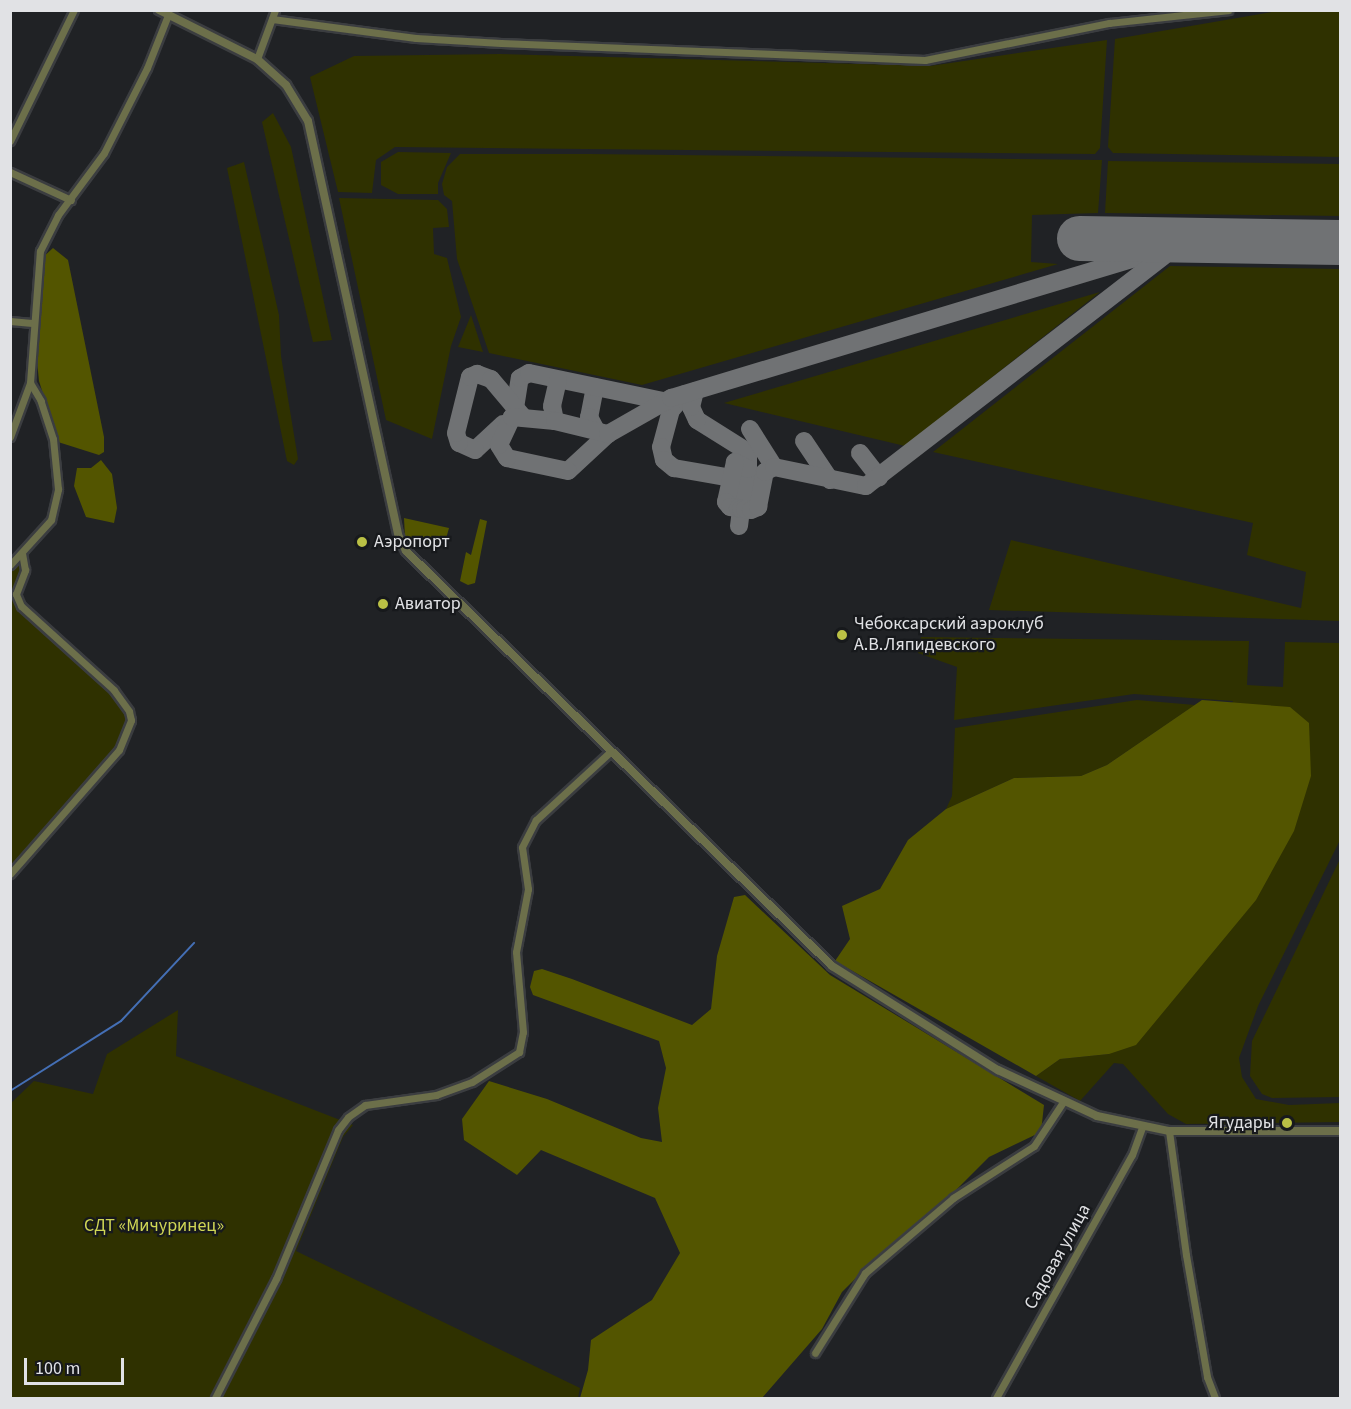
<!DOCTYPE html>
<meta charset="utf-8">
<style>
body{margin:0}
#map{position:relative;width:1351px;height:1409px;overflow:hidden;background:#202225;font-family:"Source Sans 3",sans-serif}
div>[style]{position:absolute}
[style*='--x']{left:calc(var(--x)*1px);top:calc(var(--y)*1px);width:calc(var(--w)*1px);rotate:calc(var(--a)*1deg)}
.green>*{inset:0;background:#2f3100}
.forest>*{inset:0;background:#535500}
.stream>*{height:2px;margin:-1px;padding:0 1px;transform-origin:1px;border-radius:1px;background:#446fb5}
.taxiway>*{height:18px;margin:-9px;padding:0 9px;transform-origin:9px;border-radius:9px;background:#707274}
.runway>*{height:45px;margin:-22.5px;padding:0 22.5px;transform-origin:22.5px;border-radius:22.5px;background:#707274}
.roads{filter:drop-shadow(2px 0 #3b3d40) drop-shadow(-2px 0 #3b3d40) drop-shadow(0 2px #3b3d40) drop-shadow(0 -2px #3b3d40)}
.minor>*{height:7px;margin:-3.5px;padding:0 3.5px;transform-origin:3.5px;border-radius:3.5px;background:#6c6f4a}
.tertiary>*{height:8px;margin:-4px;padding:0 4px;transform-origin:4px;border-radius:4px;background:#6c6f4a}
.dots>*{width:16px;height:16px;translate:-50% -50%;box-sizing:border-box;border:3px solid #17191c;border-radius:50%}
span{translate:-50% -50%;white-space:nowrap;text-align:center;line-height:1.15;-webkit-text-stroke:4.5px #17191c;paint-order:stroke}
.poi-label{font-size:18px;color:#e1e2e5}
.left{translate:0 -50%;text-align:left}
.right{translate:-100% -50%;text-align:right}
.park-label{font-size:18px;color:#d0d655}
.street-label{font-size:18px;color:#e1e2e5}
.frame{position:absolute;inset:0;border:12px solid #e1e2e5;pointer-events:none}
.scale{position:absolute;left:24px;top:1358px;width:100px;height:27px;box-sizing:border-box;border:3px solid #e1e2e5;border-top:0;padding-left:8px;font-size:18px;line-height:21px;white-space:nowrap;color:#e1e2e5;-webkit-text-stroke:4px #17191c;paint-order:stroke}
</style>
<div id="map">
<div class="green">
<div style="clip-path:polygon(1278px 11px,1340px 11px,1340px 157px,1113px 153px,1108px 147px,1115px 39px)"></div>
<div style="clip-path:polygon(1107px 40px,1100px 148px,1095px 154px,395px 147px,376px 160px,372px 193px,338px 192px,310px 77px,354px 56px,500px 54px,930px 66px)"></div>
<div style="clip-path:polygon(273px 113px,291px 147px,332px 340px,313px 342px,262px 122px)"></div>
<div style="clip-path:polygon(398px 152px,451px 153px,438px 183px,438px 194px,398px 194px,381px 185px,381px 162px)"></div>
<div style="clip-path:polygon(460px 154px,589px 154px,1102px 160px,1098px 213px,1032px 215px,1031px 262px,1058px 264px,642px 385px,489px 353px,457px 259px,452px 201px,444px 195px,442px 184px,447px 167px)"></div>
<div style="clip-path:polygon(1108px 161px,1340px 164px,1340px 216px,1105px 213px)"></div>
<div style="clip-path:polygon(244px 162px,279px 315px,281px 356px,298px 459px,294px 465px,287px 461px,227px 168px)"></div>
<div style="clip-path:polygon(339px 198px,438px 200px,447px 209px,449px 227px,433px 228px,434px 254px,447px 258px,461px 317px,451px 346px,432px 439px,386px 420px)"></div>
<div style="clip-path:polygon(1170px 266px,1340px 269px,1340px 621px,989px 610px,1011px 540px,1301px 608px,1306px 572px,1247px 555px,1253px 523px,933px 452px)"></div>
<div style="clip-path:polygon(1100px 292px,905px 446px,724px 403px)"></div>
<div style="clip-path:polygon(471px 315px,483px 352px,458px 347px)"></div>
<div style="clip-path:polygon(20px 558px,23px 564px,16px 599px,112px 691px,129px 719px,125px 737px,11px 873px,10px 568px)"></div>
<div style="clip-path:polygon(921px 637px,1249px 641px,1247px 685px,1283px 687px,1285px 642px,1340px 643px,1340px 840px,1258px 1006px,1239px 1058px,1242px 1077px,1256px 1099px,1289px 1105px,1340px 1103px,1340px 1122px,1186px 1124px,1168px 1114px,1123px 1064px,1114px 1063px,1080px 1101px,1036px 1076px,1060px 1059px,1109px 1054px,1233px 701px,1134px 694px,954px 720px,957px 667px,918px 653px)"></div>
<div style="clip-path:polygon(1137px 700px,1195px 705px,1107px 765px,1081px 776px,1014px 778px,946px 809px,952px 796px,955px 728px)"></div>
<div style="clip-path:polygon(1340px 859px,1340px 1097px,1272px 1098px,1262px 1094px,1250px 1076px,1252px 1041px)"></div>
<div style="clip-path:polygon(178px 1010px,176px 1056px,353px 1125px,343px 1137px,296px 1251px,580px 1388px,578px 1398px,11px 1398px,11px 1103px,34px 1081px,93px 1094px,107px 1054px)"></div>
</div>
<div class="forest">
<div style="clip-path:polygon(53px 248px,68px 260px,104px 437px,104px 452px,99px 455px,58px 442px,39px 381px,35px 341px,42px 258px)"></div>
<div style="clip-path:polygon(101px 460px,112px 474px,117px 508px,114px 523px,86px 517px,74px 486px,77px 468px,91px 468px)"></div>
<div style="clip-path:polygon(404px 518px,449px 528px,444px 546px,405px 538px)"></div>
<div style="clip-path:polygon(480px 519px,487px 521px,475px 583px,468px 585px,460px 581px,466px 552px,471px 555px)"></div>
<div style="clip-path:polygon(1202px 700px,1290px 707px,1309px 723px,1311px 776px,1294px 831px,1256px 900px,1136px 1045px,1109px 1054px,1060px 1059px,1036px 1076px,835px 961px,850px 939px,842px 906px,880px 889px,908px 840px,946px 809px,1014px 778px,1081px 776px,1107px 765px)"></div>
<div style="clip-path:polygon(745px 895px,830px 975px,1044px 1105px,1041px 1132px,989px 1157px,933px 1213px,875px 1259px,842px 1292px,822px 1329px,762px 1398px,580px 1398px,588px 1370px,591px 1340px,652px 1300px,680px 1253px,655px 1198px,541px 1150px,517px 1175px,464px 1140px,462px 1119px,489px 1081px,547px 1099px,641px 1138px,662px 1142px,658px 1108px,666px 1068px,659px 1041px,533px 995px,530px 987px,534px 971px,542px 969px,572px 979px,692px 1025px,711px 1009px,717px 956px,734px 897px)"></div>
</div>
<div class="stream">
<div style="--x:10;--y:1091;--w:131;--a:-32.2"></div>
<div style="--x:121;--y:1021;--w:107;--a:-46.9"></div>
</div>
<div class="taxiway">
<div style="--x:595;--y:387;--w:31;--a:101"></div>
<div style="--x:589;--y:417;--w:19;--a:62"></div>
<div style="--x:685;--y:394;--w:21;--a:131"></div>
<div style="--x:671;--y:410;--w:38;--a:105"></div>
<div style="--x:661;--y:447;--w:13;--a:77"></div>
<div style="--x:664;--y:460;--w:13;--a:39"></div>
<div style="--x:674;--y:468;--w:65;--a:9.8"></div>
<div style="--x:738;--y:479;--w:14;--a:-45"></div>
<div style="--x:748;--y:469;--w:17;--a:-90"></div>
<div style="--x:748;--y:452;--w:60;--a:-147.9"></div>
<div style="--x:697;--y:420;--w:14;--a:-115"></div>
<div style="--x:691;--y:407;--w:16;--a:-76"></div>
<div style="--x:515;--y:408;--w:30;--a:-81"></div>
<div style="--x:520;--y:378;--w:10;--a:-29"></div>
<div style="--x:529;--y:373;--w:137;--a:11.8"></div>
<div style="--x:555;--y:421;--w:15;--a:-101"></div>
<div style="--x:552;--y:406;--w:27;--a:-77"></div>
<div style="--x:503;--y:424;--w:38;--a:137"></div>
<div style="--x:475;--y:450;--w:17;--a:-156"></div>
<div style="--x:459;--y:443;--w:10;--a:-107"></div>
<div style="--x:456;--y:433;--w:58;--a:-76"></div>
<div style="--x:470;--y:377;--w:8;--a:-23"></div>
<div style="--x:477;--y:374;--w:15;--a:20"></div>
<div style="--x:491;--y:379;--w:51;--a:49.8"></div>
<div style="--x:750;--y:429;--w:45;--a:57.7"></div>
<div style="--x:608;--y:434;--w:54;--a:137.2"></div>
<div style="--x:568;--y:471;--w:62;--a:-168"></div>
<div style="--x:507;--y:458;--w:15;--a:-122"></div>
<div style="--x:499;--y:445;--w:31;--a:-65"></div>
<div style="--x:512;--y:417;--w:43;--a:5.3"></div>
<div style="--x:555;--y:421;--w:55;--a:13.8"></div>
<div style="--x:608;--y:434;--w:73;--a:-29.7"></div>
<div style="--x:671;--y:398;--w:537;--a:-16.78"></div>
<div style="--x:1185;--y:243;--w:22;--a:-8"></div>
<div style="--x:804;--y:441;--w:47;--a:56.3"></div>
<div style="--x:860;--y:453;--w:31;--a:52"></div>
<div style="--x:739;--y:526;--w:17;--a:-83"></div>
<div style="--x:741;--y:509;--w:41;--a:-80.1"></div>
<div style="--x:748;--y:469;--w:15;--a:-152"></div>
<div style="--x:735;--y:462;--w:41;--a:102.7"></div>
<div style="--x:726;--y:502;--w:6;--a:51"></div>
<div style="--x:730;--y:507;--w:8;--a:7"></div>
<div style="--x:738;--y:508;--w:3;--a:18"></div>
<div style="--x:741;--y:509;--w:4;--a:0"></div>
<div style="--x:745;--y:509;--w:6;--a:9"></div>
<div style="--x:751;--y:510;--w:8;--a:-23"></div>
<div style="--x:758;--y:507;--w:36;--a:-79"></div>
<div style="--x:765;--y:472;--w:10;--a:-29"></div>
<div style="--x:774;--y:467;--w:94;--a:11.7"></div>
<div style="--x:866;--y:486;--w:376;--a:-37.7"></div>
</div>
<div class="runway">
<div style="--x:1079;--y:238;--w:261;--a:0.9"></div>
</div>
<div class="roads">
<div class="minor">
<div style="--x:272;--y:19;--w:145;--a:7.5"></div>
<div style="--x:416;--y:38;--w:85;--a:3.4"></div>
<div style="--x:501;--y:43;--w:424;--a:2.3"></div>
<div style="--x:925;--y:60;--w:188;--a:-11.4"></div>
<div style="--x:1109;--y:23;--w:120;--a:-6.2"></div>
<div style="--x:257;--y:59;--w:52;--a:-69.8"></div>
<div style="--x:10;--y:141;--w:146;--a:-64"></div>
<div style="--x:10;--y:172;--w:67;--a:24.7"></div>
<div style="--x:10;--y:321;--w:22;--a:5"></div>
<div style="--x:10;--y:437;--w:58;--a:-69.7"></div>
<div style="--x:10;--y:565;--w:61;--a:-47.7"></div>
<div style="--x:51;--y:520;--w:32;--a:-77"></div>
<div style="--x:58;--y:489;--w:50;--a:-95.7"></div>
<div style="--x:53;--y:439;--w:40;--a:-108"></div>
<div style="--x:41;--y:401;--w:21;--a:-121"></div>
<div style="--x:30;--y:383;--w:132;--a:-85.7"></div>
<div style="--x:40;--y:251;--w:40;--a:-63.4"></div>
<div style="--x:58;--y:215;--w:77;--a:-53.4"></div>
<div style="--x:104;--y:153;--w:95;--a:-63.2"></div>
<div style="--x:147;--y:68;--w:57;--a:-68.4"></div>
<div style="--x:10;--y:874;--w:165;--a:-48.7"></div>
<div style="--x:119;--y:750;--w:32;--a:-68"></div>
<div style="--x:131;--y:720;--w:9;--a:-103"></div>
<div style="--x:129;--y:711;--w:26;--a:-126"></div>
<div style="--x:114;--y:690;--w:125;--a:-137.9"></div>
<div style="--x:21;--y:606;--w:13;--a:-113"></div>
<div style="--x:16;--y:594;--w:26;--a:-69"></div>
<div style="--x:25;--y:570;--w:17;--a:-100"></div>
<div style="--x:1169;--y:1131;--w:125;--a:82.2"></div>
<div style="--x:1186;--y:1255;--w:124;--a:80.2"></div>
<div style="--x:1207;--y:1377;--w:22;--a:69"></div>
<div style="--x:815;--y:1353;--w:94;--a:-58"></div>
<div style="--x:865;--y:1273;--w:116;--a:-40.4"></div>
<div style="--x:953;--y:1198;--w:96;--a:-32.7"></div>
<div style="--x:1034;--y:1146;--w:53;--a:-56.6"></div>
<div style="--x:215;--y:1398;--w:134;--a:-62.9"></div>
<div style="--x:276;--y:1279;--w:161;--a:-67.4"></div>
<div style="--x:338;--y:1130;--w:16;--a:-52"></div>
<div style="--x:348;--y:1117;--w:21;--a:-35"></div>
<div style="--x:365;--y:1105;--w:72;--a:-8"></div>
<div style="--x:436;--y:1095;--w:38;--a:-20"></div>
<div style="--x:472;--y:1082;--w:56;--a:-32.6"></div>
<div style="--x:519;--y:1052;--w:20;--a:-79"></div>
<div style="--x:523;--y:1032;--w:80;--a:-95"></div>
<div style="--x:516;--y:952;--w:64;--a:-79.2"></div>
<div style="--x:528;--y:889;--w:42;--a:-98.1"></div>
<div style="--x:522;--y:847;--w:30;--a:-63"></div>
<div style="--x:536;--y:820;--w:102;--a:-42.6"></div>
<div style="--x:996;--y:1398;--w:278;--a:-60.8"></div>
<div style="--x:1132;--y:1155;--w:30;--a:-70"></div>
</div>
<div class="tertiary">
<div style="--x:159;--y:10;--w:110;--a:26.6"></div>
<div style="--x:257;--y:59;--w:39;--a:42"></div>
<div style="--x:286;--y:85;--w:42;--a:58.6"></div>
<div style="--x:308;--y:121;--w:426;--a:77.7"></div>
<div style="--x:399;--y:537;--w:16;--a:63"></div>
<div style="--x:406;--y:551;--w:595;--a:44.25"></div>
<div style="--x:832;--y:966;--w:196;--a:32.1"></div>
<div style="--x:998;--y:1070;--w:109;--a:24.9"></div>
<div style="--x:1097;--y:1116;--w:74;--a:11.8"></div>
<div style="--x:1169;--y:1131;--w:171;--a:0"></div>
</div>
</div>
<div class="dots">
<div style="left:362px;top:542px;background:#bac045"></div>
<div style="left:383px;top:604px;background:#bac045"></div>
<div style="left:842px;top:635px;background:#bac045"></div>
<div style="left:1287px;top:1123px;background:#bac045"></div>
</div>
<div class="poi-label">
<span class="left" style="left:374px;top:542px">Аэропорт</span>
<span class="left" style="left:395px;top:604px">Авиатор</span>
<span class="left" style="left:854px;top:635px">Чебоксарский аэроклуб<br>А.В.Ляпидевского</span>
<span class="right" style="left:1275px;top:1123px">Ягудары</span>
</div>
<div class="park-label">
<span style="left:154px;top:1226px">СДТ «Мичуринец»</span>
</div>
<div class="street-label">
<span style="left:1058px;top:1257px;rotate:-61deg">Садовая улица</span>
</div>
<div class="frame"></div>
<div class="scale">100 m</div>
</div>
